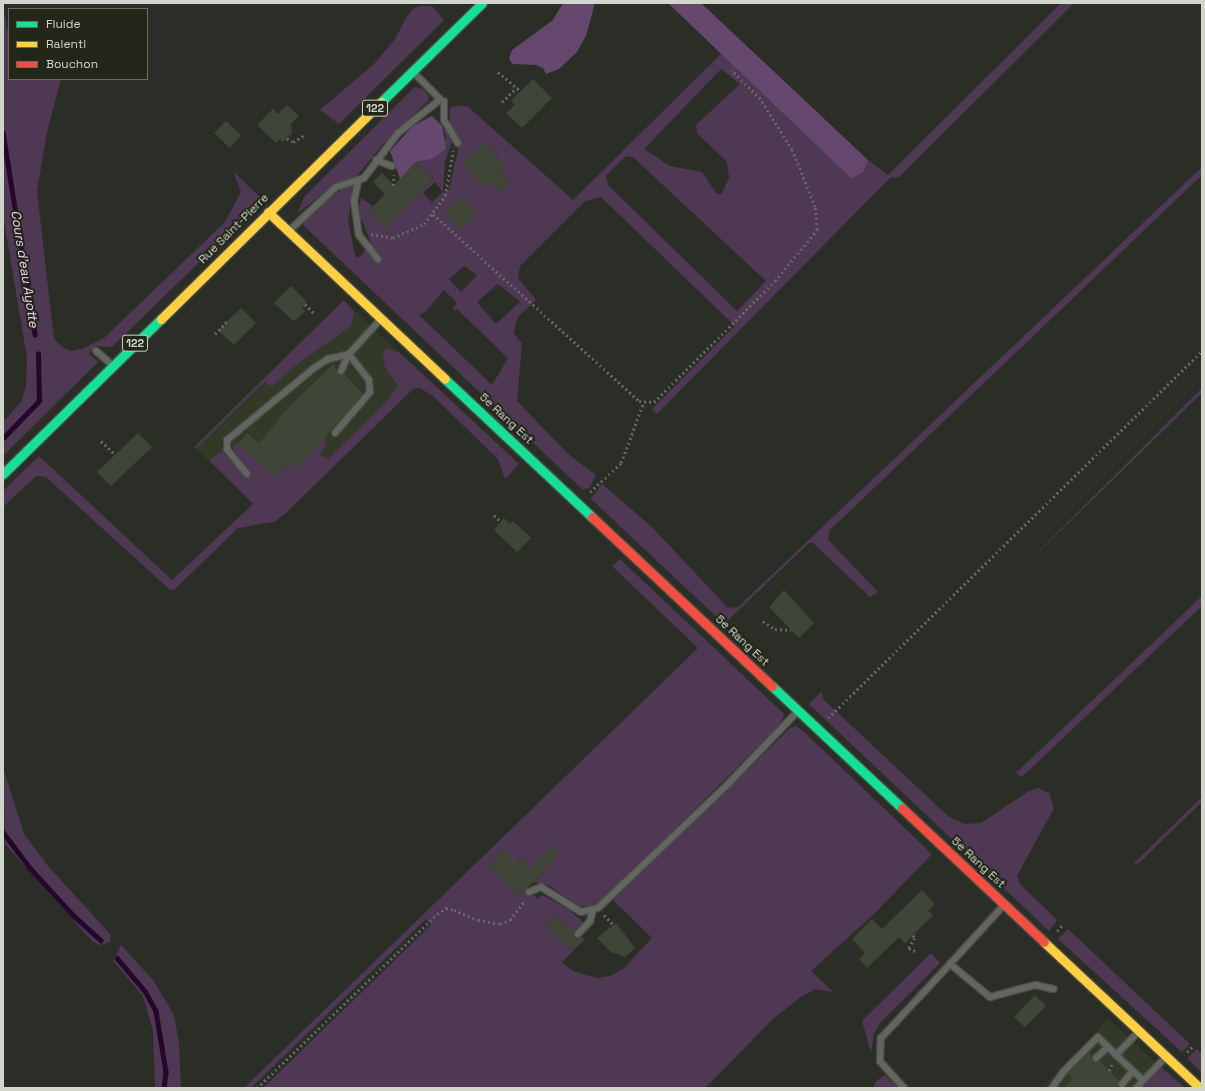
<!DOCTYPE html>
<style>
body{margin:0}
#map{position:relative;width:1205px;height:1091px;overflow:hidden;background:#2b2e26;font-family:"Space Grotesk",sans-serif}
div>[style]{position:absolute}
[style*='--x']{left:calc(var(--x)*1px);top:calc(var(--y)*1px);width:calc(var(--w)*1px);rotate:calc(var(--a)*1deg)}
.built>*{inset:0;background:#323926}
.green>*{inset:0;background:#4e3853}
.forest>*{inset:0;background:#66476e}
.stream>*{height:4.5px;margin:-2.25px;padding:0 2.25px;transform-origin:2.25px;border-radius:2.25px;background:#25072b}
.building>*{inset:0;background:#404637}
.path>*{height:2.5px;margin-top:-1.25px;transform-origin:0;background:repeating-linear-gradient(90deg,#656662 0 2px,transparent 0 5px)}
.roads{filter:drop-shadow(1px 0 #494b45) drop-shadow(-1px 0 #494b45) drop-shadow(0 1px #494b45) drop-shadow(0 -1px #494b45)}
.lane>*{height:6px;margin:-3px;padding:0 3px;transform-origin:3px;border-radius:3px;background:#636561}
.fast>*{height:9px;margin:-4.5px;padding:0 4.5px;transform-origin:4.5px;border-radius:4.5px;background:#16e098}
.slow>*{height:9px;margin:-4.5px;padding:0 4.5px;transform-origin:4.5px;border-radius:4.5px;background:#ffcf43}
.jam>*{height:9px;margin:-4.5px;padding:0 4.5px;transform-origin:4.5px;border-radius:4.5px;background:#f24e42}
span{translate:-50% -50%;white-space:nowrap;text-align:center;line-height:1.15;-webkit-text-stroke:4px #222719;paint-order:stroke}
.shield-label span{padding:1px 3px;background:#222719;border:1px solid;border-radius:3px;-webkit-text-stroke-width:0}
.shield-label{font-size:11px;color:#d1d5cb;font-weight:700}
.street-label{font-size:12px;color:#d1d5cb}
.water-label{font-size:13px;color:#f3d1fc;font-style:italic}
.frame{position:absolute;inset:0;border:4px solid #d1d5cb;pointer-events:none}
.legend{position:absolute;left:8px;top:8px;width:140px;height:72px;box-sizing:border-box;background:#222719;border:1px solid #686d60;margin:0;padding:5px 7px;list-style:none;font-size:12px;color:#d1d5cb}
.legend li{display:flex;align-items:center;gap:8px;height:20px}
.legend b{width:20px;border:1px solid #686d60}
</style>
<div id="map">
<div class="built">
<div style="clip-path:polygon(344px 300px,424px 376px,285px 514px,253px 503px,194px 447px)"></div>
<div style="clip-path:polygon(1108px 1019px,1160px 1066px,1138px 1088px,1042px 1088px)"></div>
</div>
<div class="green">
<div style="clip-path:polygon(evenodd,1061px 3px,1074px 3px,898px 178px,891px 177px,884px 184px,657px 414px,652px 409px,735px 326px,601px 197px,585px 201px,520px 266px,518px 278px,536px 300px,518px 317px,515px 326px,514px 333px,522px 344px,517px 401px,568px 454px,596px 475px,590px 487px,583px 490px,303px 225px,310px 214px,341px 190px,336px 183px,298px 213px,304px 197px,415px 87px,423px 89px,429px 96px,428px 101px,384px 143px,355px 178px,348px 222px,356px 258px,361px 256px,371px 242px,358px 212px,361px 198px,373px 206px,368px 212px,386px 228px,433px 179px,416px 162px,433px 159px,446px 137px,442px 126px,452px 140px,445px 162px,443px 192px,449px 190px,460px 141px,450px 123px,450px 108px,454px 106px,467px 106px,573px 200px,722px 53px,864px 171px,868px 160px,888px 175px,1061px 3px,721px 69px,740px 84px,696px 125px,697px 133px,727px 162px,729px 177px,722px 194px,717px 194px,702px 172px,670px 166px,644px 149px,721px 69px,1061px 3px,485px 143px,506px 166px,500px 172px,510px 183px,500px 193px,489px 181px,483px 186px,463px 164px,485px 143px,1061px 3px,626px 156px,634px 158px,766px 281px,737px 311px,608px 185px,606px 176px,626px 156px,1061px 3px,435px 182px,443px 192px,432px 202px,423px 193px,435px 182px,1061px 3px,464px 266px,477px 275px,461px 292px,449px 279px,464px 266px,1061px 3px,498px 284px,520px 302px,496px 324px,477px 302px,498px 284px,1061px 3px,444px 290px,457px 303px,452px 309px,455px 311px,457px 309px,508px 358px,492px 385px,419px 315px,426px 311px,444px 290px)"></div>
<div style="clip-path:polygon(3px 6px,9px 38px,9px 79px,61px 79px,47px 132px,37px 191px,54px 339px,62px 347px,71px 351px,84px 348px,104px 338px,225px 222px,241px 192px,233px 171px,263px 200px,112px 347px,95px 346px,89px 354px,98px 362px,3px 456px,3px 422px,21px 402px,26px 386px,27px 358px,3px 215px)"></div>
<div style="clip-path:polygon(422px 6px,432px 6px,444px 20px,339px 124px,320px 110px,375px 63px,395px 39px,406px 18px,414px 8px)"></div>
<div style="clip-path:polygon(1202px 167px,1202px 175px,830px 530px,828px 539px,834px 546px,878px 592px,870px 597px,813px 543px,809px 543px,724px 624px,591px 499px,602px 484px,651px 526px,728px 608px,738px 607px)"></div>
<div style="clip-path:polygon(344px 300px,354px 312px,351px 326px,300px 362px,272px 386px,264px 382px,196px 449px,194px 447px)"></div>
<div style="clip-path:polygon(386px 348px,400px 353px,519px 464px,505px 479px,498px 459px,433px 396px,420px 388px,413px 389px,285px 514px,274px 522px,238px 528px,174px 590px,169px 589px,46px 477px,36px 476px,3px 507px,3px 491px,39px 456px,172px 580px,253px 504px,209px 460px,223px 451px,247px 479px,251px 475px,233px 449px,236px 443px,277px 477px,290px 462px,297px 469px,325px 435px,325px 447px,319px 455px,328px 459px,389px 399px,398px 385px,385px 367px,383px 354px)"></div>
<div style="clip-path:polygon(1202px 388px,1202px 393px,1003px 587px)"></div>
<div style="clip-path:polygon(evenodd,620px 559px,784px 714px,780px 725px,597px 906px,579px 906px,550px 886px,533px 882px,545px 870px,536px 862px,530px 868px,520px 858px,501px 878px,520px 896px,527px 888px,538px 899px,542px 895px,568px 909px,584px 923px,575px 931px,555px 916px,546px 926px,571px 950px,582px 937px,585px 939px,562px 962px,573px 971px,597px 978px,610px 976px,623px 969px,652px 938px,613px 900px,790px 728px,796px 726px,804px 732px,932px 854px,875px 913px,811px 971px,833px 992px,815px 989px,801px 997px,775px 1017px,705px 1088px,263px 1088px,431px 925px,426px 919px,251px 1088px,244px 1088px,698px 648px,612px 566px,620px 559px,504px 849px,512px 857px,495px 873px,488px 866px,504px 849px)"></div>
<div style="clip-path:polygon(1202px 596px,1202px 606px,1022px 777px,1016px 773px)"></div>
<div style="clip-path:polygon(822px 691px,823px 699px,949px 817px,965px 824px,981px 823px,1029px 791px,1038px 788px,1049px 793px,1054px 808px,1017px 876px,1020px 884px,1057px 920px,1049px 931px,809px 704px)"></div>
<div style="clip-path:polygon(3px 767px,24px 834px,48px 866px,111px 935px,110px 942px,100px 945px,93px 942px,5px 844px)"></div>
<div style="clip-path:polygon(1202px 797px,1202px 802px,1139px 863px,1133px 864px)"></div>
<div style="clip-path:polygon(1068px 929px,1190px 1044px,1182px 1052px,1058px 939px)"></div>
<div style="clip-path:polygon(121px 945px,153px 980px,174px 1015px,179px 1043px,181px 1088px,155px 1088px,153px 1031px,143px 996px,113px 961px)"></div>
<div style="clip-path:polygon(931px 953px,940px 963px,880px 1023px,874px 1033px,871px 1053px,862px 1021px)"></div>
<div style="clip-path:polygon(1197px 1049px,1202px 1054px,1202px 1073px,1187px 1058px)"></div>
<div style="clip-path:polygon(1160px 1066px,1185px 1088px,1138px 1088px)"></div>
<div style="clip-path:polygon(885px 1075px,898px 1088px,873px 1088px,876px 1081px)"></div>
</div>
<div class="forest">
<div style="clip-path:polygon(563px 3px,595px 3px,586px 36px,577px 52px,559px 69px,546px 74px,543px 68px,536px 65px,512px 64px,509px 58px,512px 50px,553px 20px)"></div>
<div style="clip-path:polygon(668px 3px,701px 3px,868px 160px,864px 171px,852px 179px)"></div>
<div style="clip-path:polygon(432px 116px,442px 126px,446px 149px,433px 159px,416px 162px,400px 179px,390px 151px,413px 126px)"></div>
</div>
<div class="stream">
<div style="--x:3;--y:132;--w:205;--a:81"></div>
<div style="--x:3;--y:438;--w:52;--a:-45.8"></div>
<div style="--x:39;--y:401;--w:47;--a:-91.2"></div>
<div style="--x:3;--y:832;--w:45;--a:53.1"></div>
<div style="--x:30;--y:868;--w:65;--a:47.5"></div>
<div style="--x:74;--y:916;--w:36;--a:42"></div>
<div style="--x:117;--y:958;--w:43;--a:49.7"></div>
<div style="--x:145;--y:991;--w:23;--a:61"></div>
<div style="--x:156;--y:1011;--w:62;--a:80.7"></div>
<div style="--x:166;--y:1072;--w:16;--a:97"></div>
</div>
<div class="building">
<div style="clip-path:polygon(533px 79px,552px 98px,522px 128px,506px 113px,515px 105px,511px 101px)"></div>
<div style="clip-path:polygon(287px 105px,299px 116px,291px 124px,292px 133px,283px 142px,280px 139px,276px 143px,257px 125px,273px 109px,278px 114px)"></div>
<div style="clip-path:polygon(226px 121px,241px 135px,230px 148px,214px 133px)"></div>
<div style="clip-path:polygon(485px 143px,506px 166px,500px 172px,510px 183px,500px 193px,489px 181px,483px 186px,462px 164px)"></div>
<div style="clip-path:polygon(416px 162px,433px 179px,386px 229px,368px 212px,385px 194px,373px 182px,382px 173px,394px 185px)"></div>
<div style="clip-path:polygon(460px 197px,477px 213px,461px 230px,444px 214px)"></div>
<div style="clip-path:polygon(291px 286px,307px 302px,302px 307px,305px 311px,296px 320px,292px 320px,274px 303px)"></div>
<div style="clip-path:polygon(241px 308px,256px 323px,234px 345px,218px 330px)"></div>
<div style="clip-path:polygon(334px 364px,338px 374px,344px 374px,363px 394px,297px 469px,290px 462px,276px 478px,238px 444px,247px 433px,259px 443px,290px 406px)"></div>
<div style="clip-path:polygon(138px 433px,152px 447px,111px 486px,97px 472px)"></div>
<div style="clip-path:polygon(504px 518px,510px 524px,513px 521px,531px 538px,517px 552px,494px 530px)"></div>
<div style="clip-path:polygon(784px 590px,814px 623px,799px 638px,769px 607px)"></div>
<div style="clip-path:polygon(552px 845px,560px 853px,520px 896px,488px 866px,504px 849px,517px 861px,520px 858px,530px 868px)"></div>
<div style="clip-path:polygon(922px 890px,935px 904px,928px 911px,933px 915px,905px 943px,899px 937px,867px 968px,859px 959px,865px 953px,852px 939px,872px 919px,882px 929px)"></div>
<div style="clip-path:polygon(555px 916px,575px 931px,575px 938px,582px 938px,571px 950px,546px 926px)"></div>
<div style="clip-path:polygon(616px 923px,635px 948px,625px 957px,611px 952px,597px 938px)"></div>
<div style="clip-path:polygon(1035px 995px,1046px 1006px,1025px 1027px,1014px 1017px)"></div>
<div style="clip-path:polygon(1090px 1052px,1092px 1061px,1099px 1061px,1119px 1081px,1120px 1088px,1064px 1088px,1073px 1079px,1068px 1073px)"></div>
</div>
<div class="path">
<div style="--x:498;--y:72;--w:30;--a:40"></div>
<div style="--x:502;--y:102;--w:21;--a:-45"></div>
<div style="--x:287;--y:138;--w:7;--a:34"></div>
<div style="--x:293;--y:142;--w:15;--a:-32"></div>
<div style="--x:393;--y:186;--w:11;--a:-85"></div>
<div style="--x:433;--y:214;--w:278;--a:42.2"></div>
<div style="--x:639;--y:401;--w:15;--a:4"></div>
<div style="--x:654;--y:402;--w:171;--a:-45"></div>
<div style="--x:775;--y:281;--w:66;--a:-50.5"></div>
<div style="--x:817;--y:230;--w:23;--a:-95"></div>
<div style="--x:815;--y:207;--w:61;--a:-112"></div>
<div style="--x:792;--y:150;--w:60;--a:-122.1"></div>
<div style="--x:760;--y:99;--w:41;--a:-135"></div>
<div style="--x:371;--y:234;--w:22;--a:10"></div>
<div style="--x:393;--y:238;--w:34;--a:-24"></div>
<div style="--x:424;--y:224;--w:35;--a:-53"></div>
<div style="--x:445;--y:196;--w:46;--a:-79.9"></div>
<div style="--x:305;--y:304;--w:13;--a:45"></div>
<div style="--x:215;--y:334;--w:18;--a:-47"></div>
<div style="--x:101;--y:441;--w:19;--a:43"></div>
<div style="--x:590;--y:492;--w:42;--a:-43.1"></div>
<div style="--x:621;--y:463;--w:63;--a:-69.6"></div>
<div style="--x:494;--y:515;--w:10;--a:45"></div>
<div style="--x:763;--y:621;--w:14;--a:34"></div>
<div style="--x:775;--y:629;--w:16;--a:4"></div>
<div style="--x:828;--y:718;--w:524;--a:-44.46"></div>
<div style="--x:604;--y:915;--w:14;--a:45"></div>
<div style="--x:1057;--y:931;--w:9;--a:-49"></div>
<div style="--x:913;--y:935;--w:4;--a:56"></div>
<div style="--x:915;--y:938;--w:12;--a:121"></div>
<div style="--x:909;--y:948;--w:7;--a:27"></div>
<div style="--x:1187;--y:1052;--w:8;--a:-45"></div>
<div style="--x:1109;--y:1071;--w:8;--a:-67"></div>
<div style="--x:257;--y:1088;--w:250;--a:-44"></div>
<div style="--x:437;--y:914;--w:11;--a:-34"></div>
<div style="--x:446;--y:908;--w:8;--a:14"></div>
<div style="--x:454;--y:910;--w:26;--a:23"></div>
<div style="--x:478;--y:920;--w:22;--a:10"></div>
<div style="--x:500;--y:924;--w:11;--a:-22"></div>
<div style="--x:510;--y:920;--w:25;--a:-53"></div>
</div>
<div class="roads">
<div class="lane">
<div style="--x:444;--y:101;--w:19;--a:90"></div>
<div style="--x:444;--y:120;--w:27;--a:59"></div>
<div style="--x:376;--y:160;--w:17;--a:21"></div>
<div style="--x:358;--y:182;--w:19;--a:102"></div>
<div style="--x:354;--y:201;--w:34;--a:82"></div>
<div style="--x:359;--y:235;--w:31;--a:52"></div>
<div style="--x:290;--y:230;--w:63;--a:-43.1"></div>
<div style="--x:336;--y:187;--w:29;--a:-18"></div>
<div style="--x:364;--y:178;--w:56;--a:-52.9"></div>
<div style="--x:398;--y:133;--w:50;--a:-38.5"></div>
<div style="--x:437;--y:102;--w:4;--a:-63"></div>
<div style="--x:439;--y:98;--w:34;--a:-135"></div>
<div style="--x:96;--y:351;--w:21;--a:41"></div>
<div style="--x:341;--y:371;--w:19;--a:-65"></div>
<div style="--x:349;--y:354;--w:47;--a:-47.6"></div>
<div style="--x:335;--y:433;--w:54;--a:-49.5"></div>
<div style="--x:370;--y:392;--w:12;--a:-95"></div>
<div style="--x:369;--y:380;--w:33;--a:-128"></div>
<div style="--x:247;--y:474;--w:32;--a:-129"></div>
<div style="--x:227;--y:449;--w:9;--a:-90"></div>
<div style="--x:227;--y:440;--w:113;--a:-39.6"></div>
<div style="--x:314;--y:368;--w:17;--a:-33"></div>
<div style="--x:328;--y:359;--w:22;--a:-13"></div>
<div style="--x:529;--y:892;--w:13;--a:-23"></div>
<div style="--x:541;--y:887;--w:47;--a:32"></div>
<div style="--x:581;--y:912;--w:17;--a:-13"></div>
<div style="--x:598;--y:908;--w:180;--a:-43.6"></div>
<div style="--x:728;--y:784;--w:100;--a:-46.2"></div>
<div style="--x:1004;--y:905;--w:80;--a:132.5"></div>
<div style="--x:950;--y:964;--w:52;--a:39.5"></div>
<div style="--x:990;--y:997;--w:47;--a:-14.9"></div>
<div style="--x:1035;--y:985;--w:19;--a:12"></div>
<div style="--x:578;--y:934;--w:18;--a:-47"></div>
<div style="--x:590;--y:921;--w:11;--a:-75"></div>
<div style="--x:1116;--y:1055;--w:37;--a:43"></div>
<div style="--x:1096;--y:1058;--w:16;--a:-43"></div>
<div style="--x:1122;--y:1084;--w:17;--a:-50"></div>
<div style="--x:904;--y:1088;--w:36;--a:-132"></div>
<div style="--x:880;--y:1061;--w:23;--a:-88"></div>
<div style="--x:881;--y:1038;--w:101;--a:-47"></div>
<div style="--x:1052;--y:1088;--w:19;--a:-55"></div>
<div style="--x:1063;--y:1072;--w:49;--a:-45"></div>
<div style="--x:1098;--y:1037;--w:25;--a:45"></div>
<div style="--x:1116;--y:1055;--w:32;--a:-46"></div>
<div style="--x:1136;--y:1088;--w:42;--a:-46"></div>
</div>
<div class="fast">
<div style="--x:381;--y:102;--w:141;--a:-44.4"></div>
<div style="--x:445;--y:379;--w:202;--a:43.2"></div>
<div style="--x:3;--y:474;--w:221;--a:-44.5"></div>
<div style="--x:772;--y:686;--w:178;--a:43.2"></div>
</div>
<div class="slow">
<div style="--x:268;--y:212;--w:243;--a:43.3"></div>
<div style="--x:161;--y:319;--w:309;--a:-44.6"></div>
<div style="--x:1044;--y:942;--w:214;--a:43.1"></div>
</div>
<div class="jam">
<div style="--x:592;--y:517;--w:247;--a:43.2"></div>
<div style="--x:902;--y:808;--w:195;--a:43.3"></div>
</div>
</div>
<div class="shield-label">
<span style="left:375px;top:108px">122</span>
<span style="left:135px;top:343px">122</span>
</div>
<div class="street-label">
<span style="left:234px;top:229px;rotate:-45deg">Rue Saint-Pierre</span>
<span style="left:506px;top:419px;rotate:43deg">5e Rang Est</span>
<span style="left:742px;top:641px;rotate:43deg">5e Rang Est</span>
<span style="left:978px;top:863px;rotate:43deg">5e Rang Est</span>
</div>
<div class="water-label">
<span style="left:24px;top:269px;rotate:81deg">Cours d'eau Ayotte</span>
</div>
<div class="frame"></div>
<ul class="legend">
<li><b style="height:5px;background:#16e098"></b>Fluide</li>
<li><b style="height:5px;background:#ffcf43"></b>Ralenti</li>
<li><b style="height:5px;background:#f24e42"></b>Bouchon</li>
</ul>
</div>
